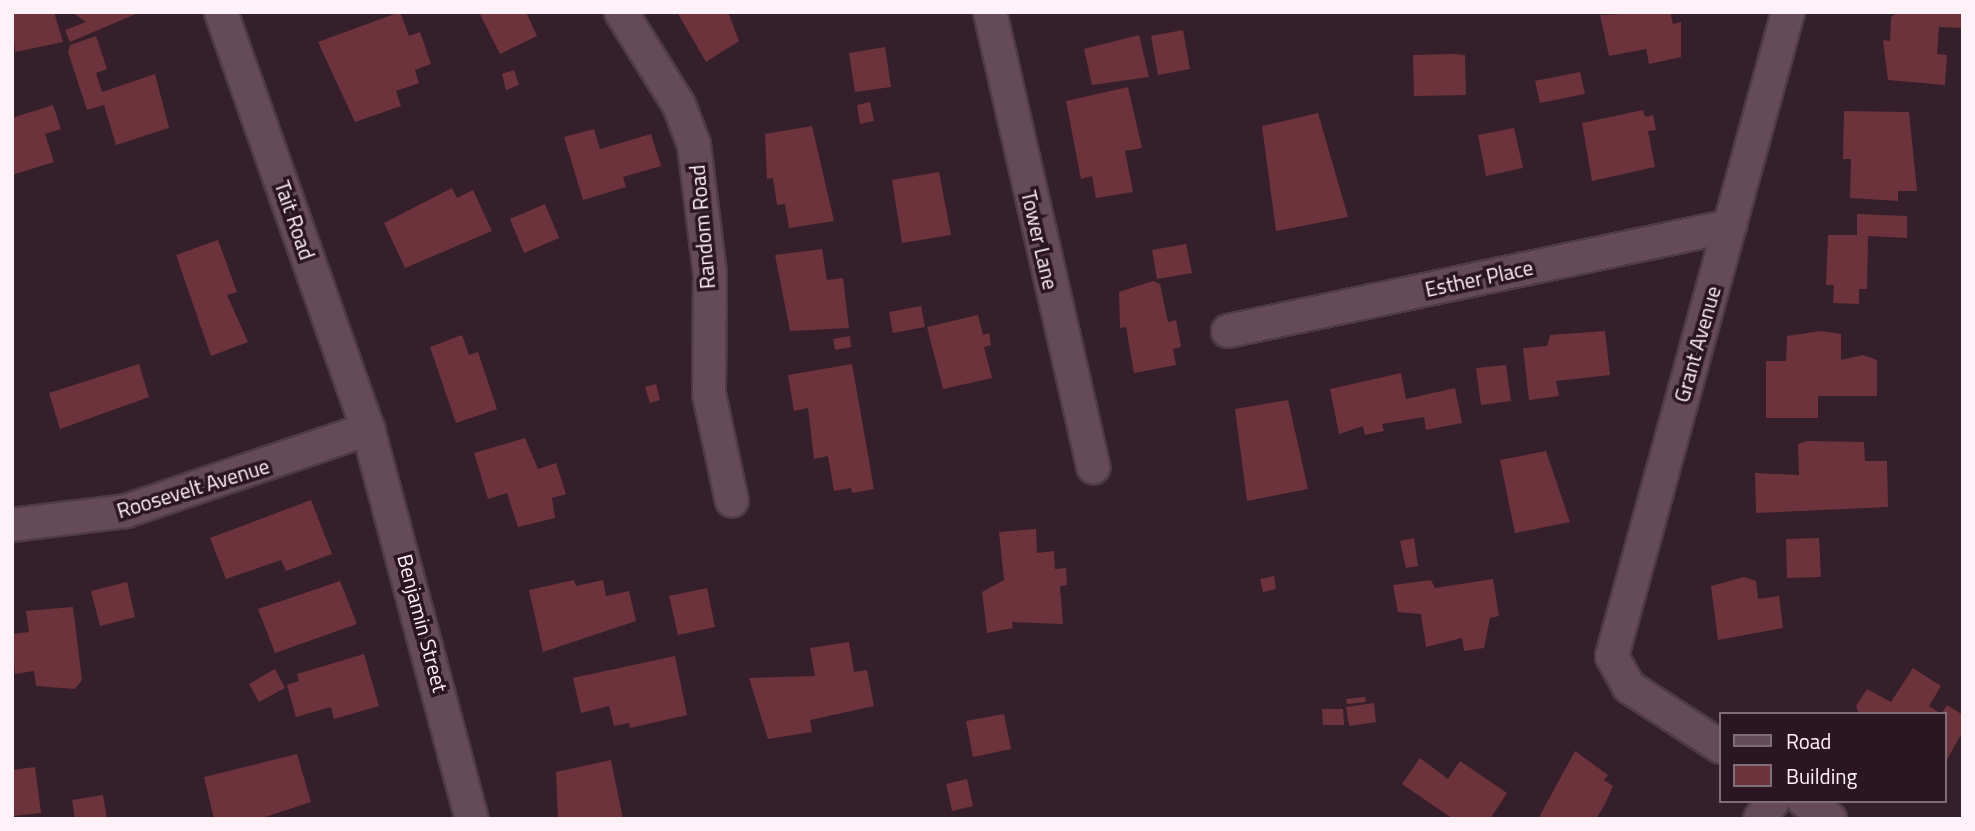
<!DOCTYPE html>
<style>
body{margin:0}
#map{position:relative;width:1975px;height:831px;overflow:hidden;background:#351f2a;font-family:"Titillium Web",sans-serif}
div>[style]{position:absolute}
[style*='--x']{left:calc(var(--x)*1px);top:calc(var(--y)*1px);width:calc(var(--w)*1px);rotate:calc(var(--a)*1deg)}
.building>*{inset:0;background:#6d333d}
.roads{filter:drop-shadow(2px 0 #4e3b45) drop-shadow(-2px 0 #4e3b45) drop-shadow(0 2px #4e3b45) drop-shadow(0 -2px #4e3b45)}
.street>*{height:32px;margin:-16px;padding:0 16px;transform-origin:16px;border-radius:16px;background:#644b57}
span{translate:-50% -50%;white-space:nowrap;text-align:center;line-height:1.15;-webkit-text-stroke:7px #2b1521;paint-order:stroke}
.street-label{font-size:21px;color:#fef1f7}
.frame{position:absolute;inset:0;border:14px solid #fef1f7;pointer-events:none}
.legend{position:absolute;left:1719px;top:712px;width:228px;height:91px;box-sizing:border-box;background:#2b1521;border:2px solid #7f6d77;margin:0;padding:9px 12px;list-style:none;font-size:21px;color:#fef1f7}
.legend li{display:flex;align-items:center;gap:14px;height:35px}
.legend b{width:35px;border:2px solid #7f6d77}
</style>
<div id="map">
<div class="building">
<div style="clip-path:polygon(12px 12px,54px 12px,63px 42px,15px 52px)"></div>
<div style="clip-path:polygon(72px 12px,137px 12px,138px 13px,70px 42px,65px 30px,86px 22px)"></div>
<div style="clip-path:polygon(400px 12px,409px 36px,420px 32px,431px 64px,415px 70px,419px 83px,396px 91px,401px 106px,355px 122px,318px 42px)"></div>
<div style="clip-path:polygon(479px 12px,526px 12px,537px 36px,500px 54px)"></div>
<div style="clip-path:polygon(677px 12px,728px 12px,739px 41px,706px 62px)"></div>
<div style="clip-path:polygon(1670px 12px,1673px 24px,1681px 22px,1681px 57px,1649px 64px,1646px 49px,1609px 56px,1600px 15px)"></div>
<div style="clip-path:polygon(1898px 12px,1963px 12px,1962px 28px,1939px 27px,1937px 54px,1947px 55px,1945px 85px,1888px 80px,1883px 40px,1890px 41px,1891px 17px)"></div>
<div style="clip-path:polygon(1183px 30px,1190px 69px,1158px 75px,1151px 36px)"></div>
<div style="clip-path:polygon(1139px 35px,1149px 77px,1092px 85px,1084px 49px)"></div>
<div style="clip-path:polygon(96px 36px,107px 69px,96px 73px,102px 92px,155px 74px,169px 128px,116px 145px,104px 105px,87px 110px,68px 52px,70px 45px)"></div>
<div style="clip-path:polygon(885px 47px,891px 87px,855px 92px,849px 53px)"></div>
<div style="clip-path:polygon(1452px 54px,1465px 55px,1466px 95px,1414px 96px,1413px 55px)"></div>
<div style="clip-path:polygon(514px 70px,519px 85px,506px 90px,502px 74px)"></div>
<div style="clip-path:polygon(1580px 72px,1585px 94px,1540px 103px,1535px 81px)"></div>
<div style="clip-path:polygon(1128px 87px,1142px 148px,1125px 151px,1133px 192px,1096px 198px,1092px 176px,1081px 179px,1066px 101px)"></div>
<div style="clip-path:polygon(870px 102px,874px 121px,860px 124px,857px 105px)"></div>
<div style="clip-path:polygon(53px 105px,61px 129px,45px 134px,54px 162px,12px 175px,12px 118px)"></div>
<div style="clip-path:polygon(1643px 110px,1645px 117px,1653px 115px,1656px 130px,1648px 131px,1655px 167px,1592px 181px,1582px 123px)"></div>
<div style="clip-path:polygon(1844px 111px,1909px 112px,1917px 191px,1898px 191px,1898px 201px,1850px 198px,1851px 159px,1843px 159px)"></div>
<div style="clip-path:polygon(1318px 113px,1348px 217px,1276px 231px,1262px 126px)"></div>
<div style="clip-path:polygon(812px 126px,834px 221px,789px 228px,785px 204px,777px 205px,773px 178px,767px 179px,765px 134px)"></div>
<div style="clip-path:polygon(1514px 128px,1523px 168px,1486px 176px,1478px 135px)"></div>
<div style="clip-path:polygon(594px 129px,600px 149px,651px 134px,661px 166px,623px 177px,626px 187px,583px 200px,564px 137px)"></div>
<div style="clip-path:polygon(939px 172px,951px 235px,902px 243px,892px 180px)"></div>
<div style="clip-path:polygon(452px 188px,457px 198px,473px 190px,492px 231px,405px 268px,384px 223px)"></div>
<div style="clip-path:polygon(545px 204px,559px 238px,524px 253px,510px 219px)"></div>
<div style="clip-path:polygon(1857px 214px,1907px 216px,1907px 238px,1868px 236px,1867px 289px,1859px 289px,1859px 304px,1833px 303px,1834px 285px,1826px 285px,1828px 235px,1857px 235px)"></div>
<div style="clip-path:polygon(218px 240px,237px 292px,227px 295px,248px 342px,211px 356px,176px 255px)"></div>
<div style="clip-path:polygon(1186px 244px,1192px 273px,1157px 279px,1152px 250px)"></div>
<div style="clip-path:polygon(822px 249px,827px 280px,843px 278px,849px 328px,790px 331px,775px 255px)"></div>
<div style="clip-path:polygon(1153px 281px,1160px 284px,1168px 322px,1176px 320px,1181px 347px,1173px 349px,1176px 365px,1134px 373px,1126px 327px,1120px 328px,1119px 292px)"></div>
<div style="clip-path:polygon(921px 306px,925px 327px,893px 333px,889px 312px)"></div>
<div style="clip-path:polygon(978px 315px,983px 335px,989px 333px,991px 345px,984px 347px,992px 378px,943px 389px,927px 327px)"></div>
<div style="clip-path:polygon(1605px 331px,1610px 375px,1556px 381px,1559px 396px,1529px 400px,1523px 348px,1547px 346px,1550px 335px)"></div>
<div style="clip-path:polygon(1821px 331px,1841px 334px,1841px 360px,1863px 355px,1877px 360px,1877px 396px,1818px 396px,1818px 418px,1766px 418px,1766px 361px,1786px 361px,1787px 336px)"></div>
<div style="clip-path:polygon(462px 335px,469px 355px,478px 352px,497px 409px,456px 423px,430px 347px)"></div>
<div style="clip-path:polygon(850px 336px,851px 347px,835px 350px,833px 339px)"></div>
<div style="clip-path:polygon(139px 364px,149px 397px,60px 429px,49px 393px)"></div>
<div style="clip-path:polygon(852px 364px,874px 489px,852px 493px,851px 488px,834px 491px,828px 456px,814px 459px,808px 408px,794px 411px,788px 375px)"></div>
<div style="clip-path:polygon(1506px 365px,1511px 401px,1481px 405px,1476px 368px)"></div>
<div style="clip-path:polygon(1401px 373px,1406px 399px,1455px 388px,1462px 423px,1426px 430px,1424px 417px,1382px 424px,1384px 431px,1365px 435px,1363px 426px,1339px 434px,1330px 389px)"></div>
<div style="clip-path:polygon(656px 384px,660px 400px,650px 403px,645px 387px)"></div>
<div style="clip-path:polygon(1288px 400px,1308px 489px,1247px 501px,1235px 409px)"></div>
<div style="clip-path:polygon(525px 438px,538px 469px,556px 463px,566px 494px,552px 498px,555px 518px,518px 527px,507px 493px,488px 499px,474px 453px)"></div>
<div style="clip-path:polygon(1807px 441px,1864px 442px,1865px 461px,1887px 461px,1888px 507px,1756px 513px,1755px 473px,1799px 475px,1798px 444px)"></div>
<div style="clip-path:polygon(1546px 451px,1570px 522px,1515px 533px,1500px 460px)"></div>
<div style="clip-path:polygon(311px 500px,332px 554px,286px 571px,281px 560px,226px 579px,210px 538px)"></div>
<div style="clip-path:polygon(1036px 529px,1037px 553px,1054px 551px,1055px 569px,1066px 568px,1067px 585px,1060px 586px,1063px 624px,1012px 622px,1013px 628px,987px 633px,982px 592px,1004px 580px,999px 532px)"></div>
<div style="clip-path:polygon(1414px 538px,1418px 566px,1406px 568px,1400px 541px)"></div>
<div style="clip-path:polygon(1819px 538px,1821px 577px,1787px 578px,1786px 539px)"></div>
<div style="clip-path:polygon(1274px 576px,1276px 589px,1263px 592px,1260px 579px)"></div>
<div style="clip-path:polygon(1744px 577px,1756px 581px,1758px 599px,1779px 596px,1783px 628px,1718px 640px,1711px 586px)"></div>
<div style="clip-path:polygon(1493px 579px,1499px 616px,1490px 618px,1484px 648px,1464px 651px,1462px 638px,1426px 647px,1421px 614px,1398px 612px,1393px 585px,1431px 580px,1435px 588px)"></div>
<div style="clip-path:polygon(574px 580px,576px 586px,603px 580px,606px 596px,629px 591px,636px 621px,543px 652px,529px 590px)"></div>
<div style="clip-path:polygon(340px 581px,357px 624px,275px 653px,258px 609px)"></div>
<div style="clip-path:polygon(127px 582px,135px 617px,100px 626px,91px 591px)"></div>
<div style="clip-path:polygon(707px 588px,715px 627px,678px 635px,669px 596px)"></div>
<div style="clip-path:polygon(73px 607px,82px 680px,75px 689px,36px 686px,34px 671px,15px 674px,12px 634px,29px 632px,26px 611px)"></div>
<div style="clip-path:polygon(849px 642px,854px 672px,867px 670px,874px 706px,810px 720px,812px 732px,768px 739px,749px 678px,815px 676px,810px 648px)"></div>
<div style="clip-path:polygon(364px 654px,379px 706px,334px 719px,331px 707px,296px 717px,287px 685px,299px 681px,297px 674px)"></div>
<div style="clip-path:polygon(675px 656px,687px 715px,630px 728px,629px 723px,614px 726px,609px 706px,581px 713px,573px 678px)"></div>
<div style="clip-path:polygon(1913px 668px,1941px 686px,1929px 706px,1941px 714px,1859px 714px,1856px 706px,1867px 689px,1891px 702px)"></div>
<div style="clip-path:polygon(275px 669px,285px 688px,259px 702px,249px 684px)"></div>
<div style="clip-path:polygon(1365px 697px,1366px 702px,1347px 704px,1346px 699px)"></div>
<div style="clip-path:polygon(1374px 703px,1376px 722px,1349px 726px,1346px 707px)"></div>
<div style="clip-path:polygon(1947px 705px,1963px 715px,1963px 731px,1945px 763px,1941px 714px)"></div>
<div style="clip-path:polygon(1322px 709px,1343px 709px,1344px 725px,1323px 725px)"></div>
<div style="clip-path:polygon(1004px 714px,1011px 749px,973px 757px,966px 721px)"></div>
<div style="clip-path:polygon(1575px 751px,1608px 775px,1604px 780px,1613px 786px,1605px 804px,1596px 819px,1538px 819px)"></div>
<div style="clip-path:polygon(297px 754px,311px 802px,259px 819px,214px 819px,204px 777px)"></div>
<div style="clip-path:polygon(1420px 758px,1448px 779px,1460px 761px,1507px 793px,1490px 819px,1453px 819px,1402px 784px)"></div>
<div style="clip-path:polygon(611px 760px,623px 819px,558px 817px,556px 772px)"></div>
<div style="clip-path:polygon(35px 767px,41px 813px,12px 816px,12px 770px)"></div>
<div style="clip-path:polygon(967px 779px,973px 806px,952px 811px,946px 784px)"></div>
<div style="clip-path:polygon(103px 795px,107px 819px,75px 819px,72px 800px)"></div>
</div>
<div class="roads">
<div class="street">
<div style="--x:221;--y:12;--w:442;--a:70.6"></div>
<div style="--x:368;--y:429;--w:404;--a:75.1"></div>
<div style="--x:621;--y:12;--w:110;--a:58.1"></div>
<div style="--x:679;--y:105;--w:43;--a:69.4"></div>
<div style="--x:694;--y:145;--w:130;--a:82.9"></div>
<div style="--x:710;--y:274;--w:120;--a:90.5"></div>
<div style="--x:709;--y:394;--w:109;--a:77.9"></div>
<div style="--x:990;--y:12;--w:467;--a:77.2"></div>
<div style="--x:1228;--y:331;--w:513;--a:-11.81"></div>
<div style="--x:12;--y:525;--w:115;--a:-7"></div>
<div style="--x:126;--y:511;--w:256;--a:-18.7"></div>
<div style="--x:1721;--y:747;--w:110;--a:-146.9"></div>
<div style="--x:1629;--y:687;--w:35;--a:-119"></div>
<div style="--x:1612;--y:656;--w:668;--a:-74.71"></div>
<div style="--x:1804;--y:801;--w:32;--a:35"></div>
<div style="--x:1760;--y:819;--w:22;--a:-54"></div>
</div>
</div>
<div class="street-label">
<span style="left:295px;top:220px;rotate:71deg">Tait Road</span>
<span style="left:702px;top:227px;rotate:-95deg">Random Road</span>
<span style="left:1040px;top:240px;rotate:77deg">Tower Lane</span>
<span style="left:1479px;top:278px;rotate:-12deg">Esther Place</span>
<span style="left:1697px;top:344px;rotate:-74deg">Grant Avenue</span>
<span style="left:193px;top:488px;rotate:-17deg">Roosevelt Avenue</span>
<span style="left:423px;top:623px;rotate:75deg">Benjamin Street</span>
</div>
<div class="frame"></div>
<ul class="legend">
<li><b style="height:9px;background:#644b57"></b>Road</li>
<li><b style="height:19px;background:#6d333d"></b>Building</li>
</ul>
</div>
